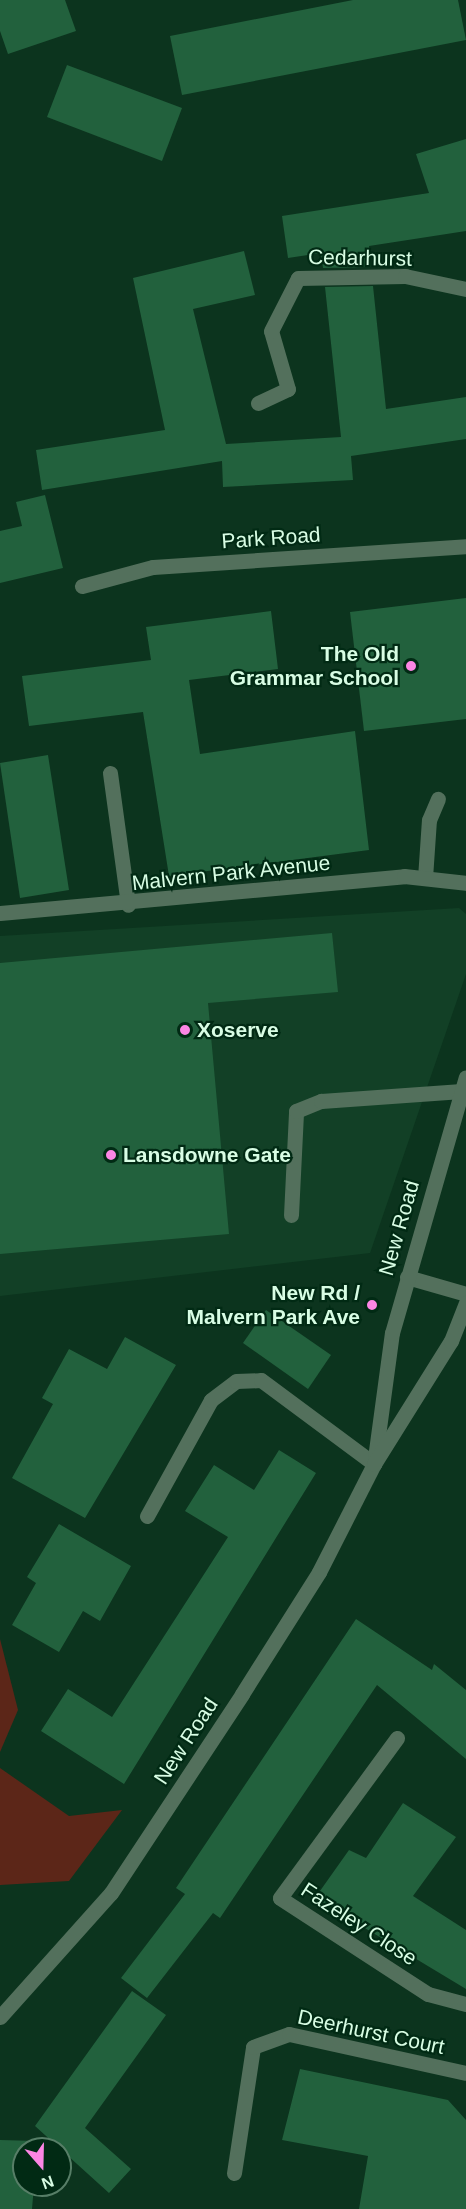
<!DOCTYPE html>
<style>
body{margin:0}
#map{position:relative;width:466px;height:2209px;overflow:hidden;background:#0c341e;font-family:Arial,sans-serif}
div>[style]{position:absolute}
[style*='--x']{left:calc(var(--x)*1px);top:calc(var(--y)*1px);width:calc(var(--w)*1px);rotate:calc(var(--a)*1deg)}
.built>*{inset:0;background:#124026}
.green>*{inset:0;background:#5c2618}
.building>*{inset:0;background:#22613d}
.service>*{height:15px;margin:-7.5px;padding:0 7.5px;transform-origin:7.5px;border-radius:7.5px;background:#53705c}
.minor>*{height:15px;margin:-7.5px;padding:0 7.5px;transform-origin:7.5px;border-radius:7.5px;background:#53705c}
.tertiary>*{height:15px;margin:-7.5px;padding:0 7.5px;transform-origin:7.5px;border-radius:7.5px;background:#53705c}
.dots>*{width:16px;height:16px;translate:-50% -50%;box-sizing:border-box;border:3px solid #012a14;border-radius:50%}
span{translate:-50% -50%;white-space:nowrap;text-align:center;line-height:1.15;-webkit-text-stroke:4.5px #012a14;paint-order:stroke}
.street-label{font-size:21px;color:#d8fde4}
.poi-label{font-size:21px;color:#d8fde4;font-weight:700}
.right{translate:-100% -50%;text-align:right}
.left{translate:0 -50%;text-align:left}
.north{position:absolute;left:12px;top:2137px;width:60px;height:60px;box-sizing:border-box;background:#012a14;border:2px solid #577e67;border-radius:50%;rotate:160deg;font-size:16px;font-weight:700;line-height:24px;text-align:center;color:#d8fde4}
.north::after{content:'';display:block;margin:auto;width:21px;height:27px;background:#fc86e4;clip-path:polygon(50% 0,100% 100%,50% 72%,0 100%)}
</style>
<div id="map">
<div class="built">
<div style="clip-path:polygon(459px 908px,466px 914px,466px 974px,370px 1253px,0 1296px,0 936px)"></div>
</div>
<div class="green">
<div style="clip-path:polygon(0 1639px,18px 1710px,0 1752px)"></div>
<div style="clip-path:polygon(0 1768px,69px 1816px,122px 1810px,69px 1881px,0 1885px)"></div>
</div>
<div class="building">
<div style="clip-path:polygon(0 0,65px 0,76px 31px,8px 54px,0 31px)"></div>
<div style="clip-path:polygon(353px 0,458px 0,466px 40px,182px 95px,170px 36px)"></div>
<div style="clip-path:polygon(67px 65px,182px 108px,162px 161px,47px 117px)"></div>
<div style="clip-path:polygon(466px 139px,466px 231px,369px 246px,371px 267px,323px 268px,321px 253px,288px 258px,282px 216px,429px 193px,416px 154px)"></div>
<div style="clip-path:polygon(244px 251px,255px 295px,193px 309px,226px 444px,341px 437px,325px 287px,373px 286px,386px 409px,466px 397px,466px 439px,351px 456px,353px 480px,223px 487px,222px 461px,42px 490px,36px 450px,165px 430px,133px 278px)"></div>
<div style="clip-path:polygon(45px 495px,63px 568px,0 583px,0 531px,22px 526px,16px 502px)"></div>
<div style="clip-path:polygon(466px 598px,466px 719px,364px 731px,350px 612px)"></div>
<div style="clip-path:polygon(271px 611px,278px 669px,189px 680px,200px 754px,355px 731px,369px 850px,169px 876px,143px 712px,29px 726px,22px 676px,151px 660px,146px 627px)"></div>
<div style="clip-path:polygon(48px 755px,69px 890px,20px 898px,0 763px)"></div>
<div style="clip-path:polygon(332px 933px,338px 992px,208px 1003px,229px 1234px,0 1254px,0 963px)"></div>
<div style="clip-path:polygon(266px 1310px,331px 1355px,308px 1389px,243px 1343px)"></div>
<div style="clip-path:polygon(125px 1337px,176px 1365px,85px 1518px,12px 1478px,53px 1404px,42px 1398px,69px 1349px,107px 1369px)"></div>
<div style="clip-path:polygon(279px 1450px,316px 1473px,124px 1784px,41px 1731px,68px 1689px,112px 1717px,228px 1537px,185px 1511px,214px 1465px,254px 1490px)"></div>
<div style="clip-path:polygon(59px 1524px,131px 1566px,100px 1621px,83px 1611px,59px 1652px,12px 1625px,36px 1583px,27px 1577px)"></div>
<div style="clip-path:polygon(356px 1619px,432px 1670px,434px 1664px,466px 1690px,466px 1759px,377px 1685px,220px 1918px,213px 1913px,147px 1998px,121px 1978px,185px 1894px,176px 1888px)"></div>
<div style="clip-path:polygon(403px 1803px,456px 1837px,413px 1896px,466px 1930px,466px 1989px,315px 1898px,349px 1850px,366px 1858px)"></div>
<div style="clip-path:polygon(132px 1991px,166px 2015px,85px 2128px,131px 2169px,109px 2193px,35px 2126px)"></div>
<div style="clip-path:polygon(300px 2069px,448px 2100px,466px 2120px,466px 2209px,359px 2209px,368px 2156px,282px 2140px)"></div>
<div style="clip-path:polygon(0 2140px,38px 2141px,38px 2149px,24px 2149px,24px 2185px,34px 2185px,32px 2209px,0 2209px)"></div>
</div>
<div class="service">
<div style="--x:82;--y:586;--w:73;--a:-15"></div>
<div style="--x:153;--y:567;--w:314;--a:-3.8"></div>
<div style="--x:110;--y:773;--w:133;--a:82.2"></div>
<div style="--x:425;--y:878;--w:58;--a:-86.1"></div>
<div style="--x:429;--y:820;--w:23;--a:-67"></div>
<div style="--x:291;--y:1215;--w:104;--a:-87.2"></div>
<div style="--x:296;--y:1111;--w:27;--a:-22"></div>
<div style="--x:321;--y:1101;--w:141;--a:-4.1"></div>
</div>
<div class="minor">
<div style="--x:258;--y:403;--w:33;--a:-25"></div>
<div style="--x:288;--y:389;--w:60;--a:-106.3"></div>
<div style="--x:271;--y:331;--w:59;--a:-63"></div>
<div style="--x:298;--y:278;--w:107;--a:-1.1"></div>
<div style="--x:405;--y:276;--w:62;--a:12"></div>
<div style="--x:0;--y:913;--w:406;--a:-5.2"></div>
<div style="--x:404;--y:876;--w:62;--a:6.4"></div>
<div style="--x:147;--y:1516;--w:132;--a:-61.1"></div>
<div style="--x:211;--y:1400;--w:31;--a:-37"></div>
<div style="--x:236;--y:1381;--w:25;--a:-2"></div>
<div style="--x:261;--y:1380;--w:141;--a:36.6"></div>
<div style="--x:397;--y:1738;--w:198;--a:126.2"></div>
<div style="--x:280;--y:1898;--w:176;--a:33"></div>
<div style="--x:428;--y:1994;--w:39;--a:15"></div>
<div style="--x:234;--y:2173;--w:127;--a:-81.4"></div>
<div style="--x:253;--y:2047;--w:38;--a:-20"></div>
<div style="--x:289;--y:2034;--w:181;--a:12.4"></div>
</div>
<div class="tertiary">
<div style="--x:407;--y:1277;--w:61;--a:16.1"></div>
<div style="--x:375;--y:1458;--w:126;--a:-82.3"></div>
<div style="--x:392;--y:1333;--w:266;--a:-73.9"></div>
<div style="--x:0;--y:2017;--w:166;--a:-48.2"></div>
<div style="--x:111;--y:1893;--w:238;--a:-56.6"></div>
<div style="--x:242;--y:1694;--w:144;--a:-57.7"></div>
<div style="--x:319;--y:1572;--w:121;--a:-63"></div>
<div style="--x:374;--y:1464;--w:145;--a:-58"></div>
<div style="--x:451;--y:1341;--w:41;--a:-68.5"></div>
</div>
<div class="dots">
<div style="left:411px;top:666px;background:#fc86e4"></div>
<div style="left:185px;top:1030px;background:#fc86e4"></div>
<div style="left:111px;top:1155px;background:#fc86e4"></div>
<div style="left:372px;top:1305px;background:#fc86e4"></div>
</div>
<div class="street-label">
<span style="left:360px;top:258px;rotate:1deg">Cedarhurst</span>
<span style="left:271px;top:538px;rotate:-4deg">Park Road</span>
<span style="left:231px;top:873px;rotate:-6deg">Malvern Park Avenue</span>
<span style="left:399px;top:1228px;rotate:-74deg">New Road</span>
<span style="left:186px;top:1741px;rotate:-57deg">New Road</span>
<span style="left:359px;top:1924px;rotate:33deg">Fazeley Close</span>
<span style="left:371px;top:2032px;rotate:12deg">Deerhurst Court</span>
</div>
<div class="poi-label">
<span class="right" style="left:399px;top:666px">The Old<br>Grammar School</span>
<span class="left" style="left:197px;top:1030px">Xoserve</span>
<span class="left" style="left:123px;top:1155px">Lansdowne Gate</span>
<span class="right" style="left:360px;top:1305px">New Rd /<br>Malvern Park Ave</span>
</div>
<div class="north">N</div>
</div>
